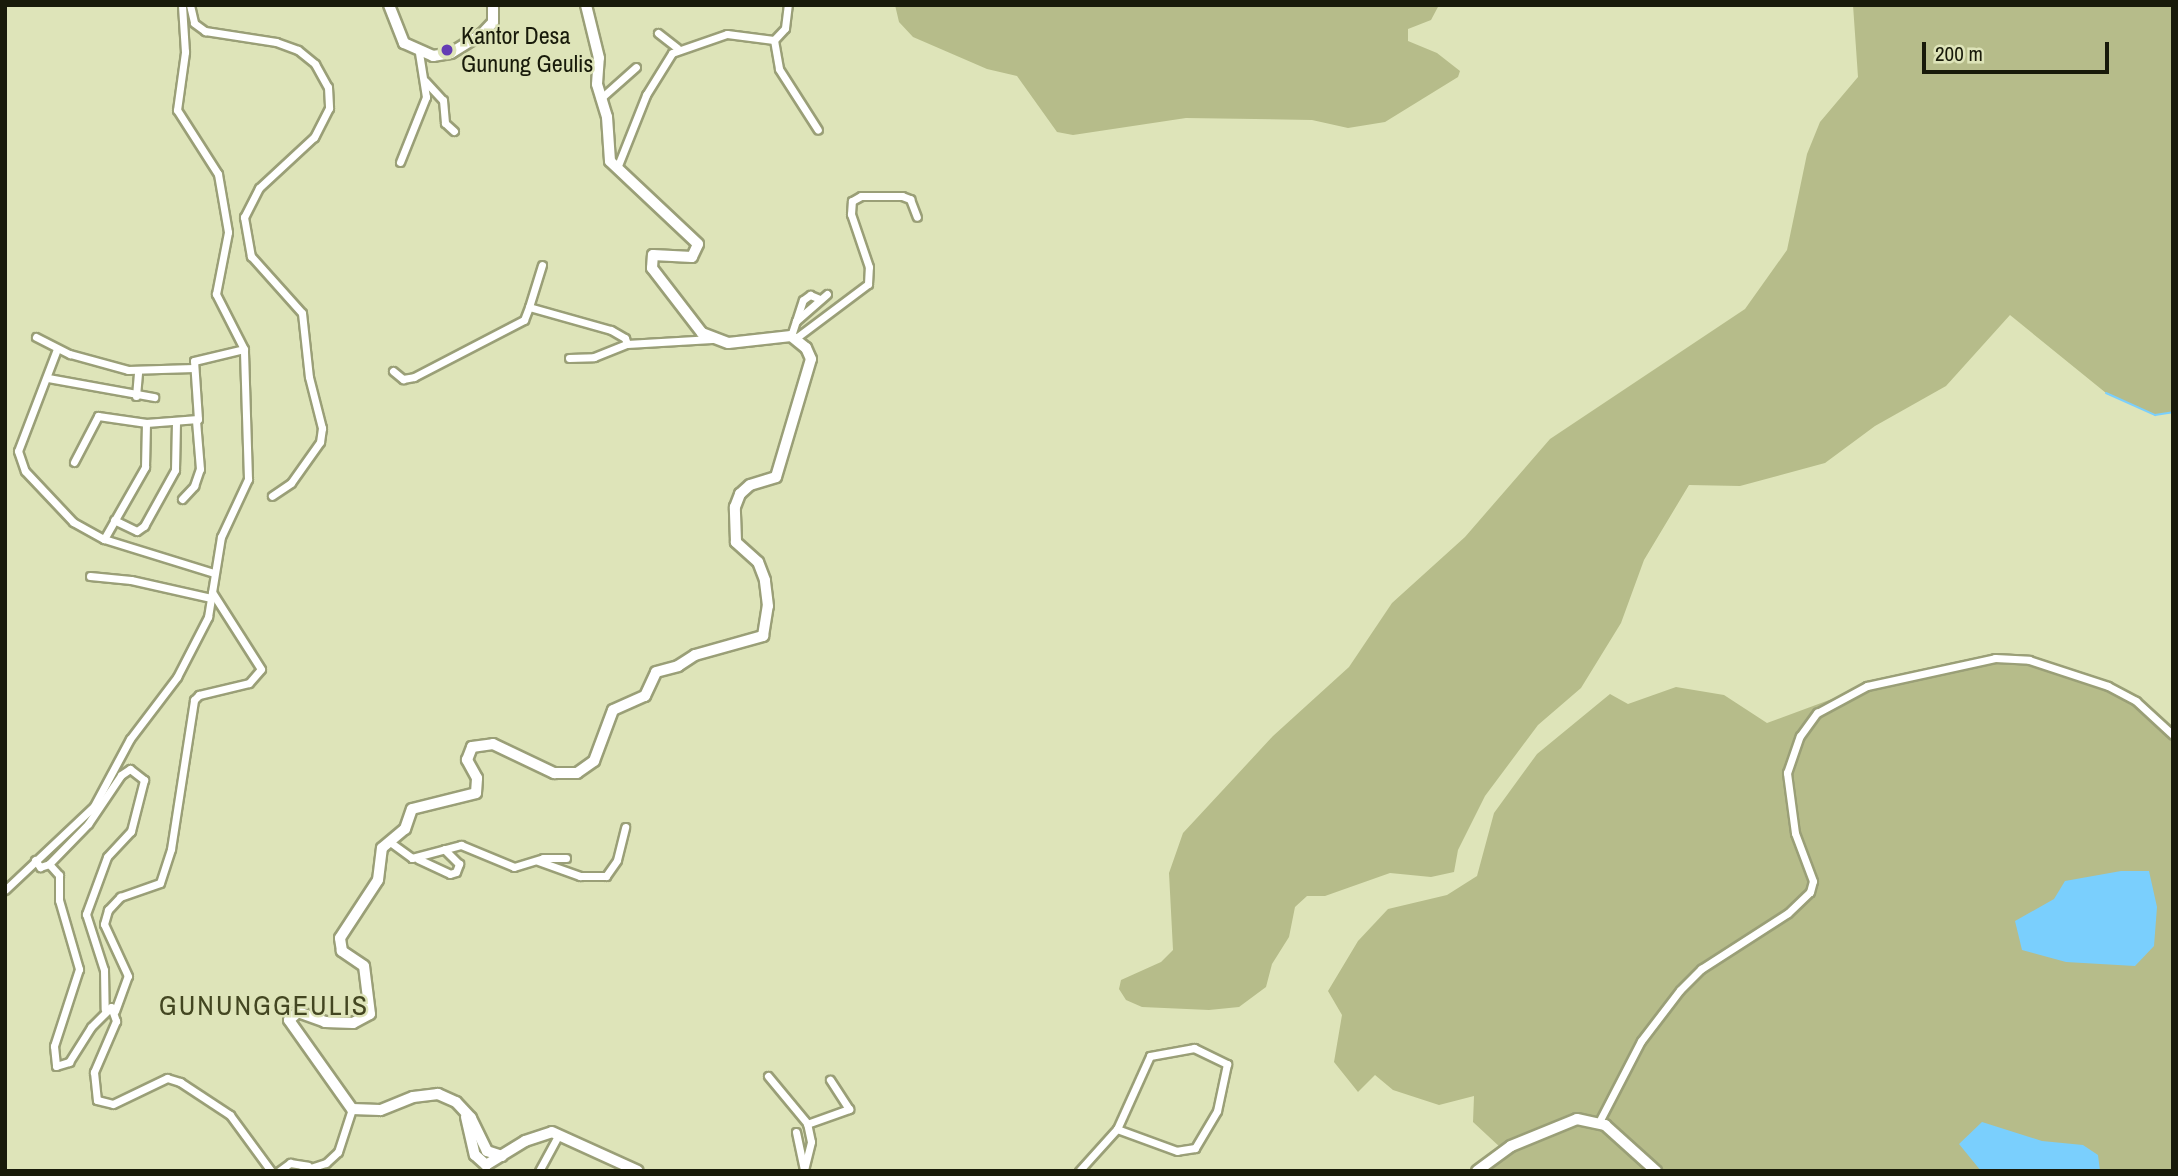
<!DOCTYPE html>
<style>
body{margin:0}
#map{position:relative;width:2178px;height:1176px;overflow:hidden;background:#dee4b9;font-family:"Archivo Narrow",sans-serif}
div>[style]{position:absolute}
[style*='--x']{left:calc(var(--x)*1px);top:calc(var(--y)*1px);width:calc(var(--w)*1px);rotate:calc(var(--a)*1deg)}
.green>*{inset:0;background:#b6bc8a}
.water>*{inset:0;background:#7acffd}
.stream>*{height:2px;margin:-1px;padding:0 1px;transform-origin:1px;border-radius:1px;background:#7acffd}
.roads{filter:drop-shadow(2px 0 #9a9f77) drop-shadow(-2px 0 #9a9f77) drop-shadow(0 2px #9a9f77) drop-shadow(0 -2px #9a9f77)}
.street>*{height:7px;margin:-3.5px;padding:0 3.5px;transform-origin:3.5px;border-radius:3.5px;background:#fff}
.secondary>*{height:10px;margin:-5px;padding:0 5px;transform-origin:5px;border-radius:5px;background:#fff}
.dots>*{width:19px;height:19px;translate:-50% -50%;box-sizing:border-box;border:4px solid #dee4b9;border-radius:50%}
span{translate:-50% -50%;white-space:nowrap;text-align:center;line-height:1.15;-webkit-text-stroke:5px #dee4b9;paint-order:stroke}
.poi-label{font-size:24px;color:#181a0a}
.left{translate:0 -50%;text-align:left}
.quarter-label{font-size:28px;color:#434621;letter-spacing:2px}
.frame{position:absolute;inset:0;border:7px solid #181a0a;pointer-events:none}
.scale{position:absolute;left:1922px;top:42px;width:187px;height:32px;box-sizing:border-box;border:4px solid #181a0a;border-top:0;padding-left:9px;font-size:21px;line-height:24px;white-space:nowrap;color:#181a0a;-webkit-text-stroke:5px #dee4b9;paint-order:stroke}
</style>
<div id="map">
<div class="green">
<div style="clip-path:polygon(895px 5px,1439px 5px,1431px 20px,1408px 29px,1408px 41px,1437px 53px,1460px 71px,1458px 77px,1385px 122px,1348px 128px,1312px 120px,1186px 118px,1073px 135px,1057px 132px,1017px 76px,987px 69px,913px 37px,899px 22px)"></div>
<div style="clip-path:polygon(1853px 5px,2173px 5px,2173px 412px,2155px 415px,2106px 393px,2010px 315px,1946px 386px,1875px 426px,1825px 463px,1740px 486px,1689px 485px,1644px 560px,1621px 623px,1581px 688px,1538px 725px,1485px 796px,1458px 850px,1454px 872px,1431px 877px,1390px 873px,1325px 896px,1307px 896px,1295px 907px,1289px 937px,1272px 964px,1266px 987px,1239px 1007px,1209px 1010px,1142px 1007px,1126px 1000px,1119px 989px,1121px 980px,1161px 962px,1173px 950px,1169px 873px,1183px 833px,1273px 736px,1349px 667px,1392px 603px,1465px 537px,1550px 439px,1745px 309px,1787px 250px,1807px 154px,1820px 122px,1858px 77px)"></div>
<div style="clip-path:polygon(1995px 658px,2029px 660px,2108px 686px,2136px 701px,2173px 735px,2173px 1171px,1470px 1171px,1501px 1148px,1473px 1122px,1474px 1096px,1439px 1105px,1393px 1090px,1375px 1075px,1358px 1092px,1334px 1062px,1342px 1015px,1328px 991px,1358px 941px,1388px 909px,1447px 895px,1477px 876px,1494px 813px,1537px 754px,1610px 694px,1628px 704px,1676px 687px,1724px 695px,1767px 723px,1867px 686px)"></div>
</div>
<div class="water">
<div style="clip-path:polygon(2121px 871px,2149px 871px,2157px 907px,2154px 946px,2135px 966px,2066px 962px,2022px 950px,2015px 921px,2054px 899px,2065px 881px)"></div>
<div style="clip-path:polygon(1982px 1122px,2042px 1141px,2083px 1145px,2098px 1155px,2100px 1171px,1981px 1171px,1959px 1144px)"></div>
</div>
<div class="stream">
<div style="--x:2106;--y:393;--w:54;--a:24.2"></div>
<div style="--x:2155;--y:415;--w:18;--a:-9"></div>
</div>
<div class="roads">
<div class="street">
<div style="--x:190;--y:5;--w:18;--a:77"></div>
<div style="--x:194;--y:23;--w:14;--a:36"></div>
<div style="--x:205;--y:31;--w:72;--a:8.8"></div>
<div style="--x:276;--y:42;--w:23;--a:20"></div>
<div style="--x:298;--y:50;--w:22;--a:39"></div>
<div style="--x:315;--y:64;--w:26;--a:61"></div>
<div style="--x:328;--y:87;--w:21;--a:87"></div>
<div style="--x:329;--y:108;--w:33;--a:117"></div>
<div style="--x:314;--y:137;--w:75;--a:137.2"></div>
<div style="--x:259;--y:188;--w:33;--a:117"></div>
<div style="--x:244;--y:217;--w:40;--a:80"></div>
<div style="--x:251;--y:256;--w:76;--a:48.2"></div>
<div style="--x:302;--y:313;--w:64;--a:83.8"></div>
<div style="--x:309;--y:377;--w:53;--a:75.7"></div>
<div style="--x:322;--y:428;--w:14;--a:98"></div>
<div style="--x:320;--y:442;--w:50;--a:125.3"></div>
<div style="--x:291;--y:483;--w:23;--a:146"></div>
<div style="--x:658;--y:33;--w:24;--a:38"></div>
<div style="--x:774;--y:40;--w:29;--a:80"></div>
<div style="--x:779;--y:69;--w:72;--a:57.4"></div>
<div style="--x:425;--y:81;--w:26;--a:47"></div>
<div style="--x:443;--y:100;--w:23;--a:85"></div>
<div style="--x:445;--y:123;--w:12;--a:42"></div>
<div style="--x:600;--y:99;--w:48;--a:-41.6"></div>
<div style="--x:400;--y:162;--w:70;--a:-68.2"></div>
<div style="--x:426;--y:97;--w:45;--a:-99"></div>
<div style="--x:617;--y:168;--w:79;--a:-68.3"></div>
<div style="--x:646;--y:95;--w:49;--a:-58.2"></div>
<div style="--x:672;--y:53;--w:58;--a:-19.1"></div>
<div style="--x:727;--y:34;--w:47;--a:7.3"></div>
<div style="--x:774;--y:40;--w:16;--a:-47"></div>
<div style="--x:785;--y:28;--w:23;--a:-83"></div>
<div style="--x:542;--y:265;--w:44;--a:107.2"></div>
<div style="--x:529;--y:307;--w:85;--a:15.7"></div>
<div style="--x:611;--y:330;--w:16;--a:30"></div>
<div style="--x:625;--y:338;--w:6;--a:72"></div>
<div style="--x:796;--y:321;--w:22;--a:-72"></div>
<div style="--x:803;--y:300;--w:9;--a:-36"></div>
<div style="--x:810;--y:295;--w:11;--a:22"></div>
<div style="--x:791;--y:336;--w:16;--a:-72"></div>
<div style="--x:796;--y:321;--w:41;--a:-41.1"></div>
<div style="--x:36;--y:337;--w:38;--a:27"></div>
<div style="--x:70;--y:354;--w:60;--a:15.4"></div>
<div style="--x:128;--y:370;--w:66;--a:-1.7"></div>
<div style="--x:796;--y:338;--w:90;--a:-36.9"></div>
<div style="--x:868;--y:284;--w:17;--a:-87"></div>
<div style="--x:869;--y:267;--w:56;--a:-108.8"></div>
<div style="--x:851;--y:214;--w:13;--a:-86"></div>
<div style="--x:852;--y:201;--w:10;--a:-29"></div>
<div style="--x:861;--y:196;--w:41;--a:0"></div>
<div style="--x:902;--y:196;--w:9;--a:21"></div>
<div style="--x:910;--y:199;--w:19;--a:69"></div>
<div style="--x:57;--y:349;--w:109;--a:110.9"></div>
<div style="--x:18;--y:451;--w:21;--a:71"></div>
<div style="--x:25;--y:471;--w:70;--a:46.7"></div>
<div style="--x:73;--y:522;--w:35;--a:29"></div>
<div style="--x:104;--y:539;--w:115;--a:17.2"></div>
<div style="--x:569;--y:358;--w:25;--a:-2"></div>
<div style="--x:594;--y:357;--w:35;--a:-22"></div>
<div style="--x:627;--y:344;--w:85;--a:-3.4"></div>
<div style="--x:393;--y:371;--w:13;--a:39"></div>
<div style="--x:403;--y:379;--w:11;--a:-10"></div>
<div style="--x:414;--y:377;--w:124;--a:-27.4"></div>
<div style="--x:524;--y:320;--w:14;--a:-69"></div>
<div style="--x:48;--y:378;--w:108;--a:10.2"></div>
<div style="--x:136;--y:396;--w:25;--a:-85"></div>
<div style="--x:74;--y:462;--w:52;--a:-62.4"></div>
<div style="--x:98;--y:416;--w:49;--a:8.3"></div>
<div style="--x:146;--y:423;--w:52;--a:-4.4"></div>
<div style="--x:198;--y:419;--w:58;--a:-93.9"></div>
<div style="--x:194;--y:361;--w:51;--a:-13.5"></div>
<div style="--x:182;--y:499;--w:18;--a:-47"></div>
<div style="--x:194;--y:486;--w:18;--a:-71"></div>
<div style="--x:200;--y:469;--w:49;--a:-94.7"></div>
<div style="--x:114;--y:520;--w:25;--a:26"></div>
<div style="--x:137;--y:531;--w:9;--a:-36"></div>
<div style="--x:144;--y:526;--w:64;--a:-61"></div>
<div style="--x:175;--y:470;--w:48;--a:-88.8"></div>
<div style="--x:104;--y:539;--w:83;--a:-60.3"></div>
<div style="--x:145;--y:467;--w:44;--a:-88.7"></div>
<div style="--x:90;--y:576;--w:41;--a:5.6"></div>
<div style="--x:131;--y:580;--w:82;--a:12.7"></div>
<div style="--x:390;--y:842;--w:27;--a:36"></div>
<div style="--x:412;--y:858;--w:51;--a:-14.9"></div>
<div style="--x:461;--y:845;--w:57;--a:22.5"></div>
<div style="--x:514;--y:867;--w:30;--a:-17"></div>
<div style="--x:543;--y:858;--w:23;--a:0"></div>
<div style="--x:418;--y:859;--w:35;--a:25"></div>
<div style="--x:450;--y:874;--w:6;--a:-18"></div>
<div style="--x:456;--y:872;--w:9;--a:-69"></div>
<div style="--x:459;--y:864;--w:21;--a:-135"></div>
<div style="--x:35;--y:860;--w:9;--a:54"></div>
<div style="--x:40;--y:867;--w:9;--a:-18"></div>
<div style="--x:49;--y:864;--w:56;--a:-45.7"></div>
<div style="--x:88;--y:824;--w:59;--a:-56"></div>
<div style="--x:121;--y:775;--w:11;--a:-34"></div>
<div style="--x:130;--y:769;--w:18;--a:38"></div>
<div style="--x:144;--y:780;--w:53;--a:104.3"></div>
<div style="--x:131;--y:831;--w:35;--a:133"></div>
<div style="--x:107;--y:857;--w:61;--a:110.2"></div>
<div style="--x:86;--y:914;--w:59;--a:72.2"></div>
<div style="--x:104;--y:970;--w:39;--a:89"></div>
<div style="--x:538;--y:861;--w:45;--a:19.7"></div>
<div style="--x:580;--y:876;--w:26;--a:0"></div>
<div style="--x:606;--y:876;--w:19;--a:-55"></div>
<div style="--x:617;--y:860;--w:34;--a:-76"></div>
<div style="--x:49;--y:864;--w:15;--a:48"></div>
<div style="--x:59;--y:875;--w:25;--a:90"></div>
<div style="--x:59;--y:900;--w:72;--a:73.8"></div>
<div style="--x:79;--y:969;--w:81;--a:108"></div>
<div style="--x:54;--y:1046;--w:20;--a:84"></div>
<div style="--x:56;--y:1066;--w:14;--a:-17"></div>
<div style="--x:69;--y:1062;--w:41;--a:-57.8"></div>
<div style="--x:91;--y:1027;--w:28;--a:-45"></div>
<div style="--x:111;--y:1007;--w:15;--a:70"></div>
<div style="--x:116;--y:1021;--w:56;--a:113.3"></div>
<div style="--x:94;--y:1072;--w:28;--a:84"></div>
<div style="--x:97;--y:1100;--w:16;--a:14"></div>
<div style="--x:113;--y:1104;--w:60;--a:-25.7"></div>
<div style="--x:167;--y:1078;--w:14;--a:17"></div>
<div style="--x:180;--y:1082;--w:60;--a:33.4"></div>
<div style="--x:230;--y:1115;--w:69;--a:53.8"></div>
<div style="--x:5;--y:890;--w:122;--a:-43.3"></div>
<div style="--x:94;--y:806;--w:76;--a:-61.8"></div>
<div style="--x:130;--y:739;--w:78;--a:-52.8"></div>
<div style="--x:177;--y:677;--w:68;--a:-62.7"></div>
<div style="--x:208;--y:617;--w:81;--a:-80.8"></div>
<div style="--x:221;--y:537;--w:64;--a:-65"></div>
<div style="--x:248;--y:479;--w:130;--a:-91.8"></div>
<div style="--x:244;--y:349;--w:62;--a:-117"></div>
<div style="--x:216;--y:294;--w:63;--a:-79"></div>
<div style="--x:228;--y:232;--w:59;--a:-99.8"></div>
<div style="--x:218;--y:174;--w:76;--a:-122.6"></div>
<div style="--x:177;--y:110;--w:59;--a:-82.1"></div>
<div style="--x:185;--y:52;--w:47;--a:-93.7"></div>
<div style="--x:115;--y:1011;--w:37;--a:-70"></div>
<div style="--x:128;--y:976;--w:57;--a:-114.8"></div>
<div style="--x:104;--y:924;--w:15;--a:-74"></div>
<div style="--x:108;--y:910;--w:18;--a:-47"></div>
<div style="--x:120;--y:897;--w:42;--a:-19.3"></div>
<div style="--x:160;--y:883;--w:36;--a:-72"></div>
<div style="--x:171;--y:849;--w:151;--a:-81.2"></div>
<div style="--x:194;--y:700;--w:7;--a:-45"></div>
<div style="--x:199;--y:695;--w:51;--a:-13.5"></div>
<div style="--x:249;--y:683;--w:18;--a:-49"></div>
<div style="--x:261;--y:669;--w:91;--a:-122.5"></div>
<div style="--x:768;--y:1076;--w:61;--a:50.3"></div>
<div style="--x:807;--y:1123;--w:19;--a:78"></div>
<div style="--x:811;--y:1142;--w:30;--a:104"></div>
<div style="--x:1599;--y:1122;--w:91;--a:-62.6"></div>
<div style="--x:1641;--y:1041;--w:64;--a:-52.6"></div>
<div style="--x:1680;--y:990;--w:30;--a:-45"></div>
<div style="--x:1701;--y:969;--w:103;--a:-32.8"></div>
<div style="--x:1788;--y:913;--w:30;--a:-44"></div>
<div style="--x:1810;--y:892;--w:11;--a:-75"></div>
<div style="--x:1813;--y:881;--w:51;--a:-110.6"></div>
<div style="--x:1795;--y:833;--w:61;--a:-97.6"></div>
<div style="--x:1787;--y:773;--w:39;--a:-71"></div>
<div style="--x:1800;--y:736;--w:29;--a:-54"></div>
<div style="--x:1817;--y:713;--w:57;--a:-28.4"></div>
<div style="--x:1867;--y:686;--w:131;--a:-12.3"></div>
<div style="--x:1995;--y:658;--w:34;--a:3"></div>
<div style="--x:2029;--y:660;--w:83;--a:18.2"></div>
<div style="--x:2108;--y:686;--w:32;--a:28"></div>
<div style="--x:2136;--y:701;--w:50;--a:42.6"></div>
<div style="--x:807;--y:1124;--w:45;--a:-19.7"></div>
<div style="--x:849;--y:1109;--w:35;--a:-123"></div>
<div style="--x:796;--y:1132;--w:39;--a:78"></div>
<div style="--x:279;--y:1171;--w:14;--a:-36"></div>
<div style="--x:290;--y:1163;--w:18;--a:9"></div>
<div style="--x:301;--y:1171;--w:26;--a:-18"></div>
<div style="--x:326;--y:1163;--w:16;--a:-43"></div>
<div style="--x:338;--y:1152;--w:45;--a:-72"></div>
<div style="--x:539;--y:1171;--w:42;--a:-61.6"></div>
<div style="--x:1079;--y:1171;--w:57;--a:-47.9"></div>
<div style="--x:1117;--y:1129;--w:80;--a:-65.7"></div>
<div style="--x:1150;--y:1056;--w:45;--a:-10.3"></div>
<div style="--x:1194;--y:1048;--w:37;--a:26"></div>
<div style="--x:1227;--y:1064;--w:48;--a:102"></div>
<div style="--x:1217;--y:1111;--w:43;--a:120.7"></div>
<div style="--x:1195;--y:1148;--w:18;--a:171"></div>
<div style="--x:1177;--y:1151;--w:64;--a:-159.9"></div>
</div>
<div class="secondary">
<div style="--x:389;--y:5;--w:41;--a:68.5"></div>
<div style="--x:404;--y:43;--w:32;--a:24"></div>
<div style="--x:433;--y:56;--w:18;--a:-9"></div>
<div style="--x:451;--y:53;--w:36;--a:-32"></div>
<div style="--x:482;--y:34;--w:16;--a:-47"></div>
<div style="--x:493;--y:22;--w:17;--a:-90"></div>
<div style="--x:466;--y:1117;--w:39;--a:77"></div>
<div style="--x:475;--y:1155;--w:15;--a:42"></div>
<div style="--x:486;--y:1165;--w:46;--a:-31.6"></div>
<div style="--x:525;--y:1141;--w:28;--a:-18"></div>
<div style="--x:552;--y:1132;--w:94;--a:24.4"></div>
<div style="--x:502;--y:1156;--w:16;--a:-162"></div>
<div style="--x:487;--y:1151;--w:37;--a:-116"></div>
<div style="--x:471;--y:1118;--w:22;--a:-133"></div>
<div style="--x:456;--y:1102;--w:20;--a:-156"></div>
<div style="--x:438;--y:1094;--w:25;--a:173"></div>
<div style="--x:413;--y:1097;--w:35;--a:158"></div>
<div style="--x:380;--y:1110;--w:28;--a:-178"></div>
<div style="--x:352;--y:1109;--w:109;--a:-125.3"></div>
<div style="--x:289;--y:1020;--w:12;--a:-42"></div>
<div style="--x:298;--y:1012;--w:29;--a:20"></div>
<div style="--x:325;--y:1022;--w:28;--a:2"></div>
<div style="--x:353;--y:1023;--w:19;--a:-28"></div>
<div style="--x:370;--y:1014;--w:48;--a:-97.1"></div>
<div style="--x:364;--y:966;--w:27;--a:-146"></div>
<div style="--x:342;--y:951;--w:13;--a:-99"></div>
<div style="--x:340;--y:938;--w:69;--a:-56.8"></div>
<div style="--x:378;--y:880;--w:32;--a:-83"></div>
<div style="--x:382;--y:848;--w:30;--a:-40"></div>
<div style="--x:405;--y:829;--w:21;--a:-71"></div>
<div style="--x:412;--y:809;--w:66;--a:-14"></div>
<div style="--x:476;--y:793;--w:15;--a:-86"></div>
<div style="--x:477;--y:778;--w:21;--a:-119"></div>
<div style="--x:467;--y:760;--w:14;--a:-69"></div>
<div style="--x:472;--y:747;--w:21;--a:-8"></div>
<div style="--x:493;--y:744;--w:68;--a:25.4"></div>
<div style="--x:554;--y:773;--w:23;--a:0"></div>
<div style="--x:577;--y:773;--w:21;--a:-35"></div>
<div style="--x:594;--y:761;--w:54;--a:-69.6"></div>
<div style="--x:613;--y:710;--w:35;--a:-24"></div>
<div style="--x:645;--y:696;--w:26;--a:-65"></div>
<div style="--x:656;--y:672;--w:23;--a:-15"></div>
<div style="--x:678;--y:666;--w:20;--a:-33"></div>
<div style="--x:695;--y:655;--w:71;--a:-15.6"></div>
<div style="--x:763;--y:636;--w:30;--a:-81"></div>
<div style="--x:768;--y:606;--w:26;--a:-97"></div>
<div style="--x:765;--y:580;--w:19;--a:-111"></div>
<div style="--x:758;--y:562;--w:30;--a:-138"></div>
<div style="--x:736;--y:542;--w:35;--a:-92"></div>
<div style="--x:735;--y:507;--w:14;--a:-69"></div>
<div style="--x:740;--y:494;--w:13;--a:-42"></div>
<div style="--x:750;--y:485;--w:27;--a:-17"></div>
<div style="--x:776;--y:477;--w:123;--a:-73.5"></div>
<div style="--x:811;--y:359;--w:12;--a:-114"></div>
<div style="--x:806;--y:348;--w:19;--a:-141"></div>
<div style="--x:791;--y:336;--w:63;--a:173.7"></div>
<div style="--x:728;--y:343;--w:28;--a:-159"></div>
<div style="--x:702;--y:333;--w:82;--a:-127.6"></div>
<div style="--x:652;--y:268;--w:13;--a:-86"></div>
<div style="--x:653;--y:255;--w:39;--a:3"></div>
<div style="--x:692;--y:257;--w:14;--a:-65"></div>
<div style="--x:698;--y:244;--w:121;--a:-136.7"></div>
<div style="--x:610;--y:161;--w:44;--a:-93.9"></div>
<div style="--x:607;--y:117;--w:34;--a:-107"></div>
<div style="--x:597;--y:84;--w:26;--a:-86"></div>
<div style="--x:599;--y:58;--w:55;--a:-103.8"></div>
<div style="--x:1477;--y:1171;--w:42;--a:-36.3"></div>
<div style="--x:1511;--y:1146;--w:71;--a:-22.2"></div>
<div style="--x:1577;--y:1119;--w:29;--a:12"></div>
<div style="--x:1605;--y:1125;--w:69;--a:42"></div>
</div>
</div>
<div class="dots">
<div style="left:447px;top:50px;background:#643cb4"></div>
</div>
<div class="poi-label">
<span class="left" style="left:461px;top:50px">Kantor Desa<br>Gunung Geulis</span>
</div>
<div class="quarter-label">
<span style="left:264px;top:1005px">GUNUNGGEULIS</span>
</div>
<div class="frame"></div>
<div class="scale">200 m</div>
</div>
